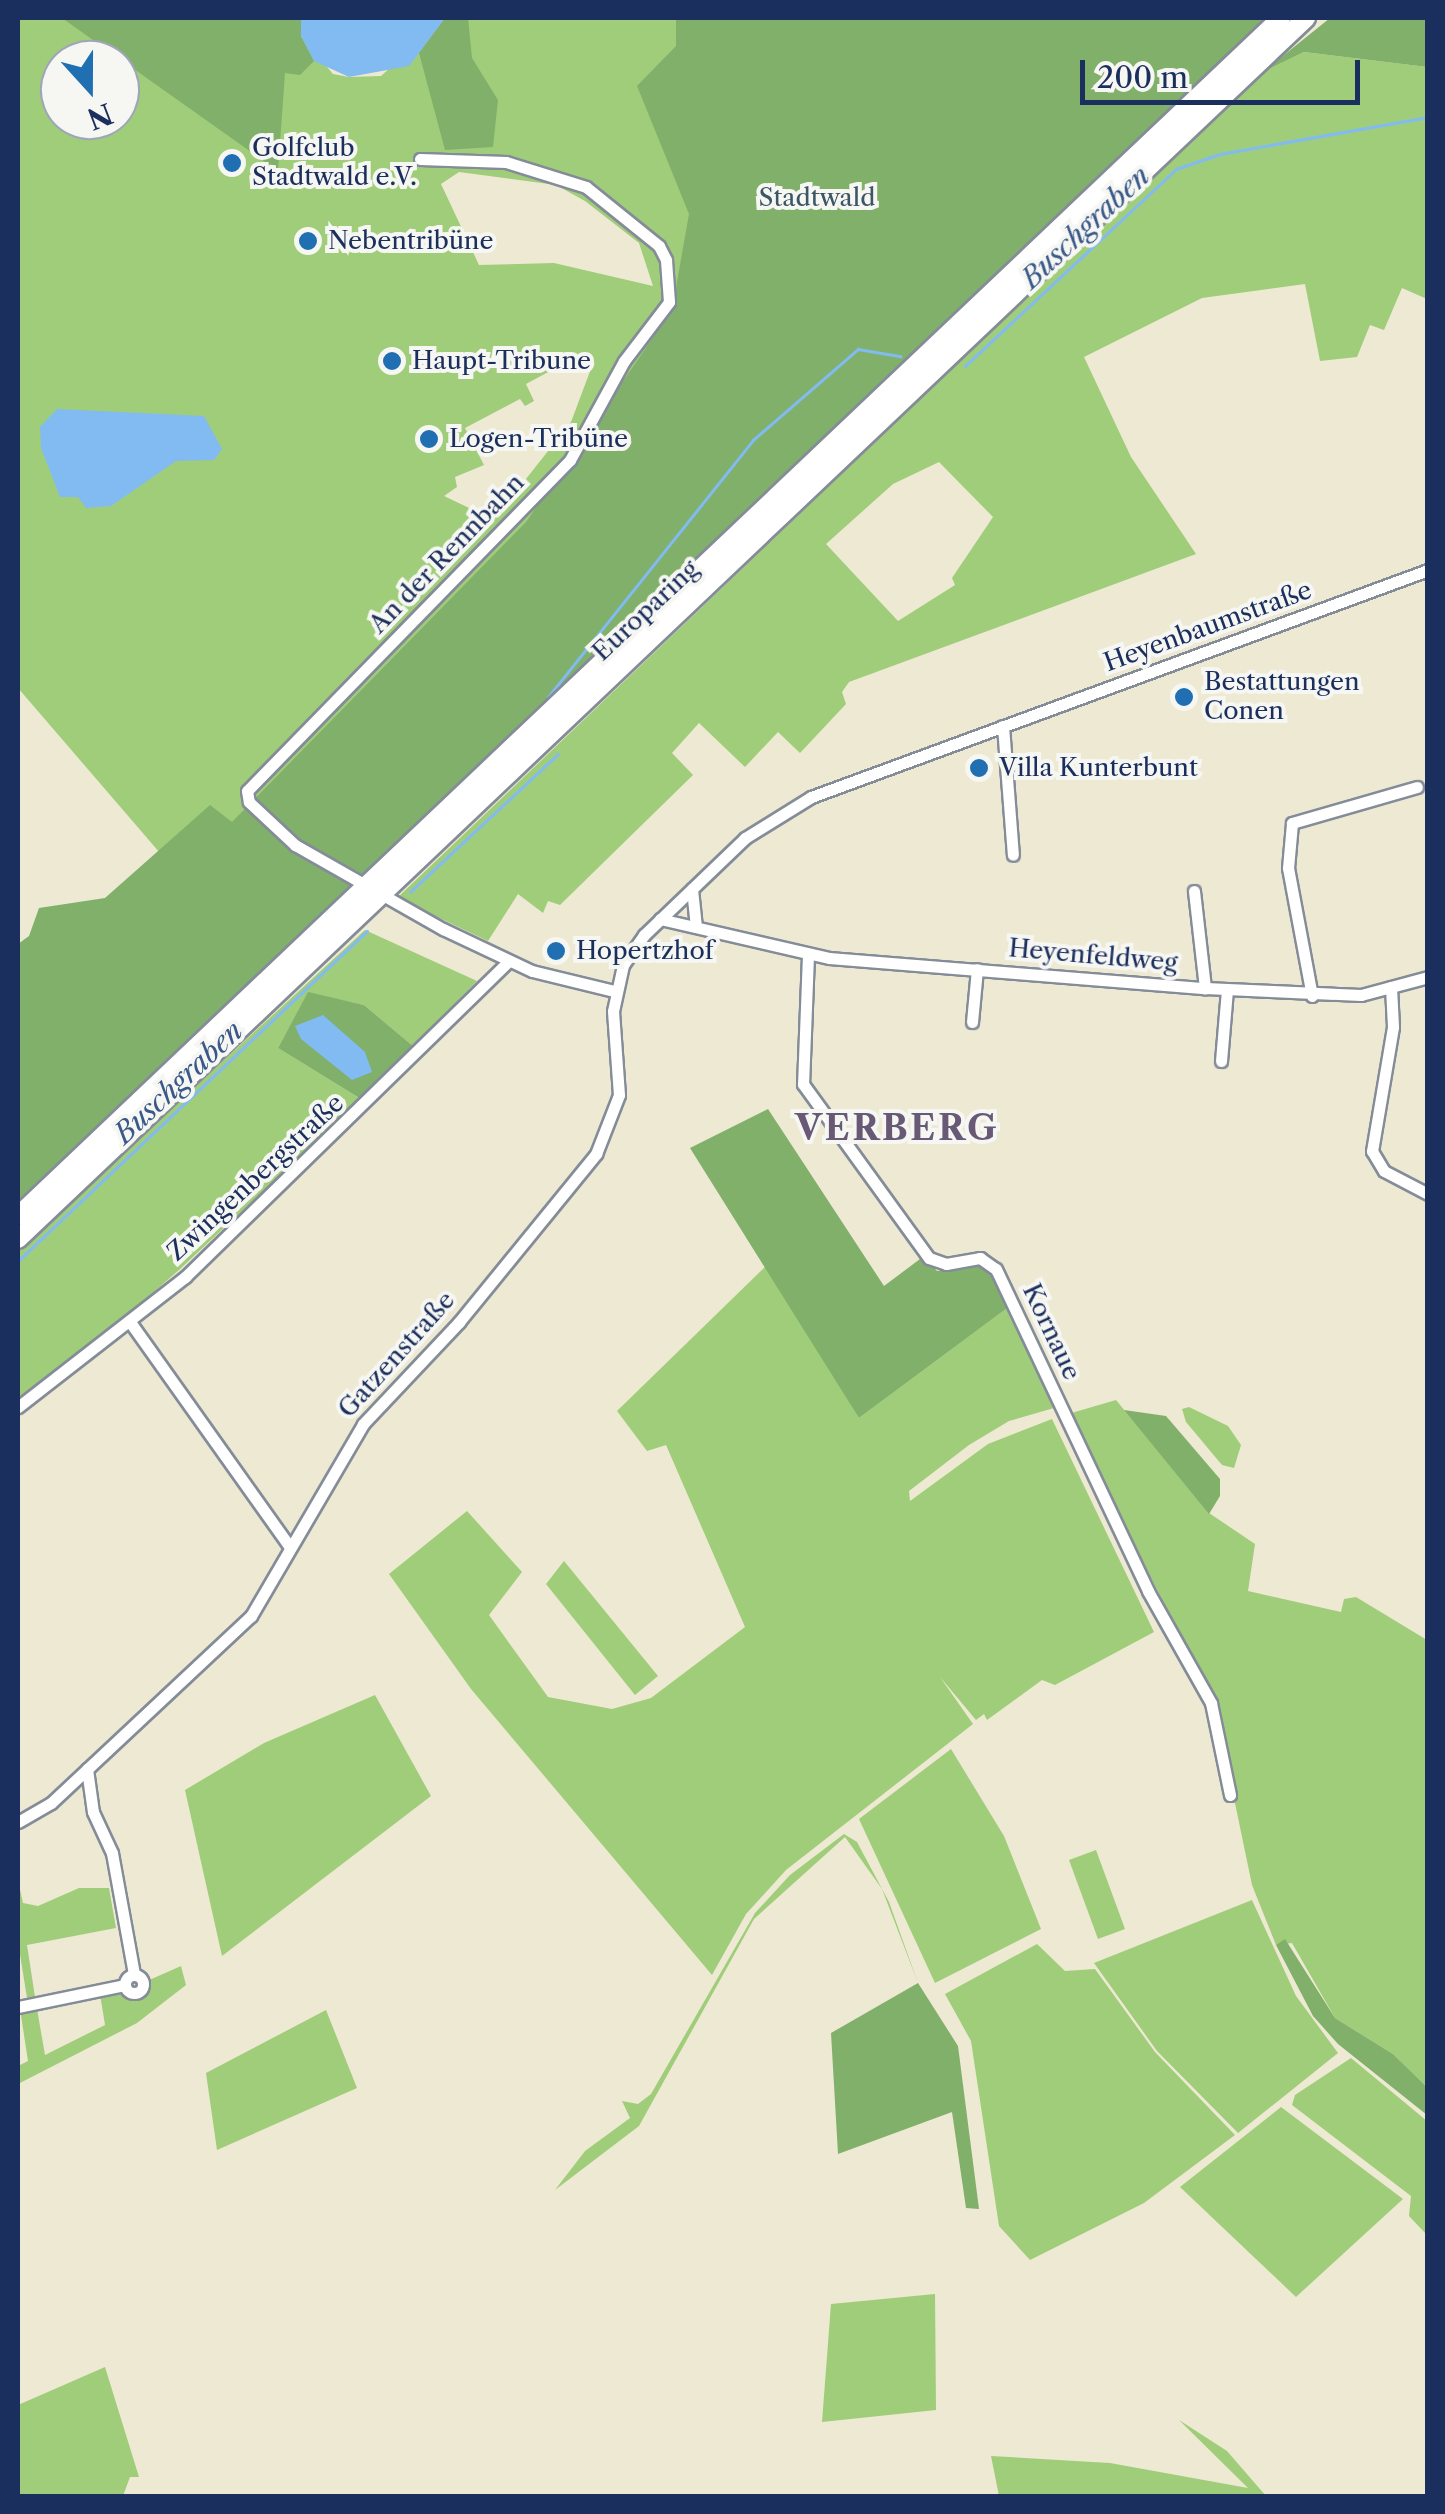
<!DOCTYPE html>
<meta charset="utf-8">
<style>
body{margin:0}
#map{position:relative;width:1445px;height:2514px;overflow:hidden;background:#ede9d3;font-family:"Libre Caslon Text",serif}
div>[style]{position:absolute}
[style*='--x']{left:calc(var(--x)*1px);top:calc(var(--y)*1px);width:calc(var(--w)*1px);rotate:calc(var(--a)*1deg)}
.green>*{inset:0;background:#a0cd7a}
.forest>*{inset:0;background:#80b06a}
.water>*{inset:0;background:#82baf2}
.stream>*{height:2.5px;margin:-1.25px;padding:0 1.25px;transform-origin:1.25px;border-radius:1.25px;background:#82baf2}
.roads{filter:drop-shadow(2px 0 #848c98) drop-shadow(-2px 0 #848c98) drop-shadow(0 2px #848c98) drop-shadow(0 -2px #848c98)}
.minor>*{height:11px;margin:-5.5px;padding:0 5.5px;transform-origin:5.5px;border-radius:5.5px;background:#fff}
.minor>.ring{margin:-5.5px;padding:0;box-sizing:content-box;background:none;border:11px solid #fff;border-radius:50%}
.primary>*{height:18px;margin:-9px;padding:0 9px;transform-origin:9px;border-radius:9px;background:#fff}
.dots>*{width:28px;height:28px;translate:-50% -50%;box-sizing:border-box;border:5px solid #f6f6f2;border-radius:50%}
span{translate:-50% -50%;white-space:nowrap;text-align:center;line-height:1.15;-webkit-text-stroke:8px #f6f6f2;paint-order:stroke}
.poi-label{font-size:25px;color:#1b2f5e}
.left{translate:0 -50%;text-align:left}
.park-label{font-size:25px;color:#3c5665}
.street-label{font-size:25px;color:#1b2f5e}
.water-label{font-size:28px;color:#3a598a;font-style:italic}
.district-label{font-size:35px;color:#685a76;font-weight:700;letter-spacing:2.5px}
.frame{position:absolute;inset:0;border:20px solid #1b2f5e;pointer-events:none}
.north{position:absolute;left:40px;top:40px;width:100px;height:100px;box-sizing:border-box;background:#f6f6f2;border:2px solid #9ea6b7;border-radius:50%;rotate:159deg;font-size:28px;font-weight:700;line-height:40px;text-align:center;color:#1b2f5e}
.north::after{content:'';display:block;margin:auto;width:35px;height:45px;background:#1f6fb2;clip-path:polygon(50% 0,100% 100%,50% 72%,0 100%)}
.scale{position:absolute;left:1080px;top:60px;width:280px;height:45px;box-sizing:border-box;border:5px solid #1b2f5e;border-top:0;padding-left:12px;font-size:30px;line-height:35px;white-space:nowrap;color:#1b2f5e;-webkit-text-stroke:8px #f6f6f2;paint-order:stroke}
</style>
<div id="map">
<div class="green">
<div style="clip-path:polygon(evenodd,18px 18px,301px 18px,301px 36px,333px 74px,349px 77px,381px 76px,445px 18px,1272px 18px,18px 1200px,160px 853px,18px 688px,18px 18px,60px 60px,120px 60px,120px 120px,60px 120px,60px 60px,18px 18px,459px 172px,556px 185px,585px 201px,639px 243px,653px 286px,554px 263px,479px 265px,441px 184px,459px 172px,18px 18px,576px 357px,592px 366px,571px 422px,518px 489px,488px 517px,444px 496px,457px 487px,455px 477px,484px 465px,465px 428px,520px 399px,525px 406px,534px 401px,526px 384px,576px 357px)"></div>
<div style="clip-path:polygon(evenodd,1304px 52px,1427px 67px,1427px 299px,1402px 288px,1384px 330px,1370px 325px,1357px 357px,1320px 361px,1305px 284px,1202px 298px,1084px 357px,1131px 457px,1196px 554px,849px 682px,842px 692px,846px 704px,800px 753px,778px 732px,745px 767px,699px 723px,672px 753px,693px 775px,560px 905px,548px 901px,543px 913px,518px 894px,488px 941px,397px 898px,1263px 72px,1304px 52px,939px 462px,993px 517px,952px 578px,955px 585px,898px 621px,826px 544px,893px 484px,939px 462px)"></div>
<div style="clip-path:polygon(365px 930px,477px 981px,413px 1046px,364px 1005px,308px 993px,278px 1048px,361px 1099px,179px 1270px,70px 1365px,18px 1400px,18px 1250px)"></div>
<div style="clip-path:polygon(768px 1264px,859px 1418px,1010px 1306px,1054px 1408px,1009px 1421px,969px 1445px,909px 1491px,910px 1501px,988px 1444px,1052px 1419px,1154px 1632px,1055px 1685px,1042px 1680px,987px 1720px,984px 1714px,976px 1720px,940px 1677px,973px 1724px,786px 1870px,746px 1914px,712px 1975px,471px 1689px,389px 1574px,467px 1511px,522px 1572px,489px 1615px,548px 1697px,612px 1709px,651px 1698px,745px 1627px,666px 1445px,647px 1451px,617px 1411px)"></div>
<div style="clip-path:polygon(1116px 1400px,1209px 1513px,1255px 1544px,1248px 1591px,1341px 1612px,1344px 1599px,1356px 1597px,1427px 1640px,1427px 2087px,1393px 2054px,1335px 2018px,1292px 1943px,1276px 1945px,1252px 1885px,1214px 1702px,1068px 1414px)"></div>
<div style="clip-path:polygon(1189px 1407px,1228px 1426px,1241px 1445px,1234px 1468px,1222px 1465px,1186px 1422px,1182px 1409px)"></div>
<div style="clip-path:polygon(564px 1561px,658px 1676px,635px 1695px,546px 1584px)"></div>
<div style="clip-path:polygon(375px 1695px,431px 1796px,222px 1956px,185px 1790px,264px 1743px)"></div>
<div style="clip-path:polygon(951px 1749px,1004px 1836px,1041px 1929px,935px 1983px,859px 1819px)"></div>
<div style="clip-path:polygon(844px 1834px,857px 1842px,889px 1902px,918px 1983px,882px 1889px,845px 1837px,754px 1919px,639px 2126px,555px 2190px,585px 2151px,630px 2118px,622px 2101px,638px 2104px,651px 2094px,755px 1913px,790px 1875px)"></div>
<div style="clip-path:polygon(1096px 1850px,1125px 1929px,1098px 1939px,1069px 1860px)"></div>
<div style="clip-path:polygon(18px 1880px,23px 1903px,38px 1906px,79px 1888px,109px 1888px,116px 1928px,27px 1945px,35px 1997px,27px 1998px,18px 1942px)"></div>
<div style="clip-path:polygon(1252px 1900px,1296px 1996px,1338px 2053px,1238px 2133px,1157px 2051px,1094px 1963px)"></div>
<div style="clip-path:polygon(1037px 1944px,1065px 1971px,1095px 1969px,1155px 2052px,1235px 2135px,1144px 2203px,1030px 2260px,999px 2226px,971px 2041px,945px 1994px)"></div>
<div style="clip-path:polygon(181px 1966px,186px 1985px,137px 2023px,18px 2084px,18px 2066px,28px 2061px,20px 2009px,36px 2003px,45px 2055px,105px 2025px,100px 1994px,139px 1996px,147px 1981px)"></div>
<div style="clip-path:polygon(326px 2010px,357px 2088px,217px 2150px,206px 2073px)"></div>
<div style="clip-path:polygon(1351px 2058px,1427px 2121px,1427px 2235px,1409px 2216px,1411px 2196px,1292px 2105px,1295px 2095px)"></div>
<div style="clip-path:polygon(1281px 2107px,1403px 2199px,1296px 2297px,1180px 2187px)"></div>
<div style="clip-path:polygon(935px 2294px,936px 2410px,822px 2422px,831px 2304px)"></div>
<div style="clip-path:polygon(105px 2367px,139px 2477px,130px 2477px,123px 2496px,18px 2496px,18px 2405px)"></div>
<div style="clip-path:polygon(1179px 2420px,1227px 2451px,1266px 2496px,999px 2496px,991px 2456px,1110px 2463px,1248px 2488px)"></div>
</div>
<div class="forest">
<div style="clip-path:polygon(62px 18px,301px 18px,301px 36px,314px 61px,300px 75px,285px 73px,278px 171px)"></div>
<div style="clip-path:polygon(445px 18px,468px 18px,472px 58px,498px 100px,493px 147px,445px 150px,419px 53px)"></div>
<div style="clip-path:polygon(676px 18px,1271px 18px,18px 1200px,18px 944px,29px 936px,39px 908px,105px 898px,210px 805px,232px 822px,526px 522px,672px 310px,689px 214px,637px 86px,676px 46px)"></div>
<div style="clip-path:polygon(1330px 18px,1427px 18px,1427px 67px,1304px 52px,1263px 72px)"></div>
<div style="clip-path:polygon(308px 992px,364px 1005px,413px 1046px,361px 1099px,278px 1048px)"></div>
<div style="clip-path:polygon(768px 1109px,884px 1286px,924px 1256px,937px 1271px,984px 1264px,1010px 1306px,859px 1418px,690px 1148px)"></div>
<div style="clip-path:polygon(1124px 1410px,1166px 1416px,1220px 1479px,1220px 1496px,1209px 1514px)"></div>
<div style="clip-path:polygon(1285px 1939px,1335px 2018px,1393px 2054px,1427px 2087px,1427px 2115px,1338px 2044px,1313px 2016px,1276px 1945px)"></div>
<div style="clip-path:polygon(918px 1983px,958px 2046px,979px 2209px,966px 2208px,952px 2112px,838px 2154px,831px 2033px)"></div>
</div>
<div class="water">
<div style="clip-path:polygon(301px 18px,445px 18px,409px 66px,349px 77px,314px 61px,301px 36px)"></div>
<div style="clip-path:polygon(57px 409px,204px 416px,222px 449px,214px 460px,176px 461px,111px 506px,86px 508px,78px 497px,60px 497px,41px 448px,40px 427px)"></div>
<div style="clip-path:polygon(323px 1015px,365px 1052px,372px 1072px,352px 1080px,301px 1039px,295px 1026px)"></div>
</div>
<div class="stream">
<div style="--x:965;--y:366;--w:289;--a:-43"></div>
<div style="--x:1176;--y:169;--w:46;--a:-18.8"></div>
<div style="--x:1220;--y:154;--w:211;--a:-10.1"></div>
<div style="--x:548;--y:697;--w:329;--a:-51.4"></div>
<div style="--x:753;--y:440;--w:139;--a:-40.9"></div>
<div style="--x:858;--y:349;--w:43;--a:9.5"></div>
<div style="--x:410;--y:892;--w:202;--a:-43"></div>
<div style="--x:18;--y:1261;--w:480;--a:-43.4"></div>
</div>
<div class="roads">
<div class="minor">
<div style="--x:420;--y:159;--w:86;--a:2"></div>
<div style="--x:506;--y:162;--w:84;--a:17.4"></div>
<div style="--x:586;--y:187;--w:94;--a:38.9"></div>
<div style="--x:659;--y:246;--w:16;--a:63"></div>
<div style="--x:666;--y:260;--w:42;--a:85.9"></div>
<div style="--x:669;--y:302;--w:74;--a:127.3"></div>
<div style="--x:624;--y:361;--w:113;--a:118.6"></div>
<div style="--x:570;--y:460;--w:462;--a:134.3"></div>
<div style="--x:247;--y:791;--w:11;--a:80"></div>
<div style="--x:249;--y:802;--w:63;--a:43.1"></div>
<div style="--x:295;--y:845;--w:170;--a:29.6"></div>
<div style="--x:443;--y:929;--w:98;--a:25.3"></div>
<div style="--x:532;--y:971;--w:84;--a:13.7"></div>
<div style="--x:1003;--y:726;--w:129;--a:85.6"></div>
<div style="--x:692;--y:889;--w:38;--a:84"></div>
<div style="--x:1194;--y:891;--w:98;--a:83.5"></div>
<div style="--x:660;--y:919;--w:173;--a:13"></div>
<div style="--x:829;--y:958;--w:377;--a:4.6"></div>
<div style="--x:1205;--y:988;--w:156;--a:2.6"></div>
<div style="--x:1361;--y:995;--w:69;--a:-15"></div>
<div style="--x:808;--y:955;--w:129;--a:92.2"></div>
<div style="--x:803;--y:1084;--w:215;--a:54.1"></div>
<div style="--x:929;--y:1258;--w:18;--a:19"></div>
<div style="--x:946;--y:1264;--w:35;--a:-10"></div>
<div style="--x:980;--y:1258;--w:19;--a:35"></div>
<div style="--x:996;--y:1269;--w:356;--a:64.7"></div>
<div style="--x:1148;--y:1591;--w:129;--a:60.6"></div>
<div style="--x:1211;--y:1703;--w:94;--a:78.3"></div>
<div style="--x:1391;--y:987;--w:40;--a:87.1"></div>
<div style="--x:1393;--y:1027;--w:126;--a:99.6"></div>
<div style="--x:1372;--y:1151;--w:23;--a:59"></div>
<div style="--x:1384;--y:1171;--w:50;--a:27.6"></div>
<div style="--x:1312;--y:996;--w:130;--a:-100.6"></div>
<div style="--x:1288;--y:868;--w:45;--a:-84.9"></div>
<div style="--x:1292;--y:823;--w:130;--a:-16.1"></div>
<div style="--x:972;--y:1022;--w:53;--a:-84.6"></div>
<div style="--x:1221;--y:1061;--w:71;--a:-85.2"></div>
<div style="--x:130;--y:1322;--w:276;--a:54.6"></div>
<div style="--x:18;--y:1407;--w:212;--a:-37.9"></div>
<div style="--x:185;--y:1277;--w:451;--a:-44.3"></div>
<div style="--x:87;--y:1769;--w:43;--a:82.1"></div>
<div style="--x:93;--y:1812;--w:45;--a:65.1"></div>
<div style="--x:112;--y:1853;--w:123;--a:79.7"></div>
<div style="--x:18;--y:1822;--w:38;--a:-30"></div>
<div style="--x:51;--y:1803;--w:274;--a:-43.1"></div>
<div style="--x:251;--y:1616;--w:222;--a:-59.7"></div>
<div style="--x:363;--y:1424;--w:140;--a:-46.7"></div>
<div style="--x:459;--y:1322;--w:217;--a:-50.8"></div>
<div style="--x:596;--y:1154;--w:63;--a:-68.7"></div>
<div style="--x:619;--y:1095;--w:84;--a:-94.1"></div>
<div style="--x:613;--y:1011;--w:47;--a:-77.7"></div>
<div style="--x:623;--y:965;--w:37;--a:-55"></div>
<div style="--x:644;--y:935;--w:140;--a:-43.8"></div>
<div style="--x:745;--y:838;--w:78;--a:-31.8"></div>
<div style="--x:811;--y:797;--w:657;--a:-20.2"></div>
<div class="ring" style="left:125px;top:1975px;width:7px;height:7px"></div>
<div style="--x:18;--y:2007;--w:109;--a:-11.6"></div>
</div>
<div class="primary">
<div style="--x:18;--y:1216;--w:1741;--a:-43.49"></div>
<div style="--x:18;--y:1239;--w:1775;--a:-43.47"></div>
</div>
</div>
<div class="dots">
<div style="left:232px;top:163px;background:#1f6fb2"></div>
<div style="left:308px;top:241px;background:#1f6fb2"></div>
<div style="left:392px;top:361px;background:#1f6fb2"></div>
<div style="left:429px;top:439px;background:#1f6fb2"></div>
<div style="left:1184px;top:697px;background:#1f6fb2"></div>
<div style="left:979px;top:768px;background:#1f6fb2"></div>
<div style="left:556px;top:951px;background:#1f6fb2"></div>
</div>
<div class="poi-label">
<span class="left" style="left:252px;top:163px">Golfclub<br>Stadtwald e.V.</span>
<span class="left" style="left:328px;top:241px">Nebentribüne</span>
<span class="left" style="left:412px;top:361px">Haupt-Tribune</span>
<span class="left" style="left:449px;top:439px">Logen-Tribüne</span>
<span class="left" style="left:1204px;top:697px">Bestattungen<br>Conen</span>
<span class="left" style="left:999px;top:768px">Villa Kunterbunt</span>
<span class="left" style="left:576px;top:951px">Hopertzhof</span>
</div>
<div class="park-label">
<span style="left:817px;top:198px">Stadtwald</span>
</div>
<div class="street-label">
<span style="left:447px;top:554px;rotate:-46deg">An der Rennbahn</span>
<span style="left:646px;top:611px;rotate:-43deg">Europaring</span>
<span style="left:1208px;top:627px;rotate:-20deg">Heyenbaumstraße</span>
<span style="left:1093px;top:956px;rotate:5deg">Heyenfeldweg</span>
<span style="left:256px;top:1178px;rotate:-43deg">Zwingenbergstraße</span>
<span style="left:1051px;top:1332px;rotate:65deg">Kornaue</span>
<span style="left:397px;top:1355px;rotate:-48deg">Gatzenstraße</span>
</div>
<div class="water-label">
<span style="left:1085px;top:227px;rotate:-43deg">Buschgraben</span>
<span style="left:178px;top:1082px;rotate:-43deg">Buschgraben</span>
</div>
<div class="district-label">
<span style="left:897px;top:1128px">VERBERG</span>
</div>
<div class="frame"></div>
<div class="north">N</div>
<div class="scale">200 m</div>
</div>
